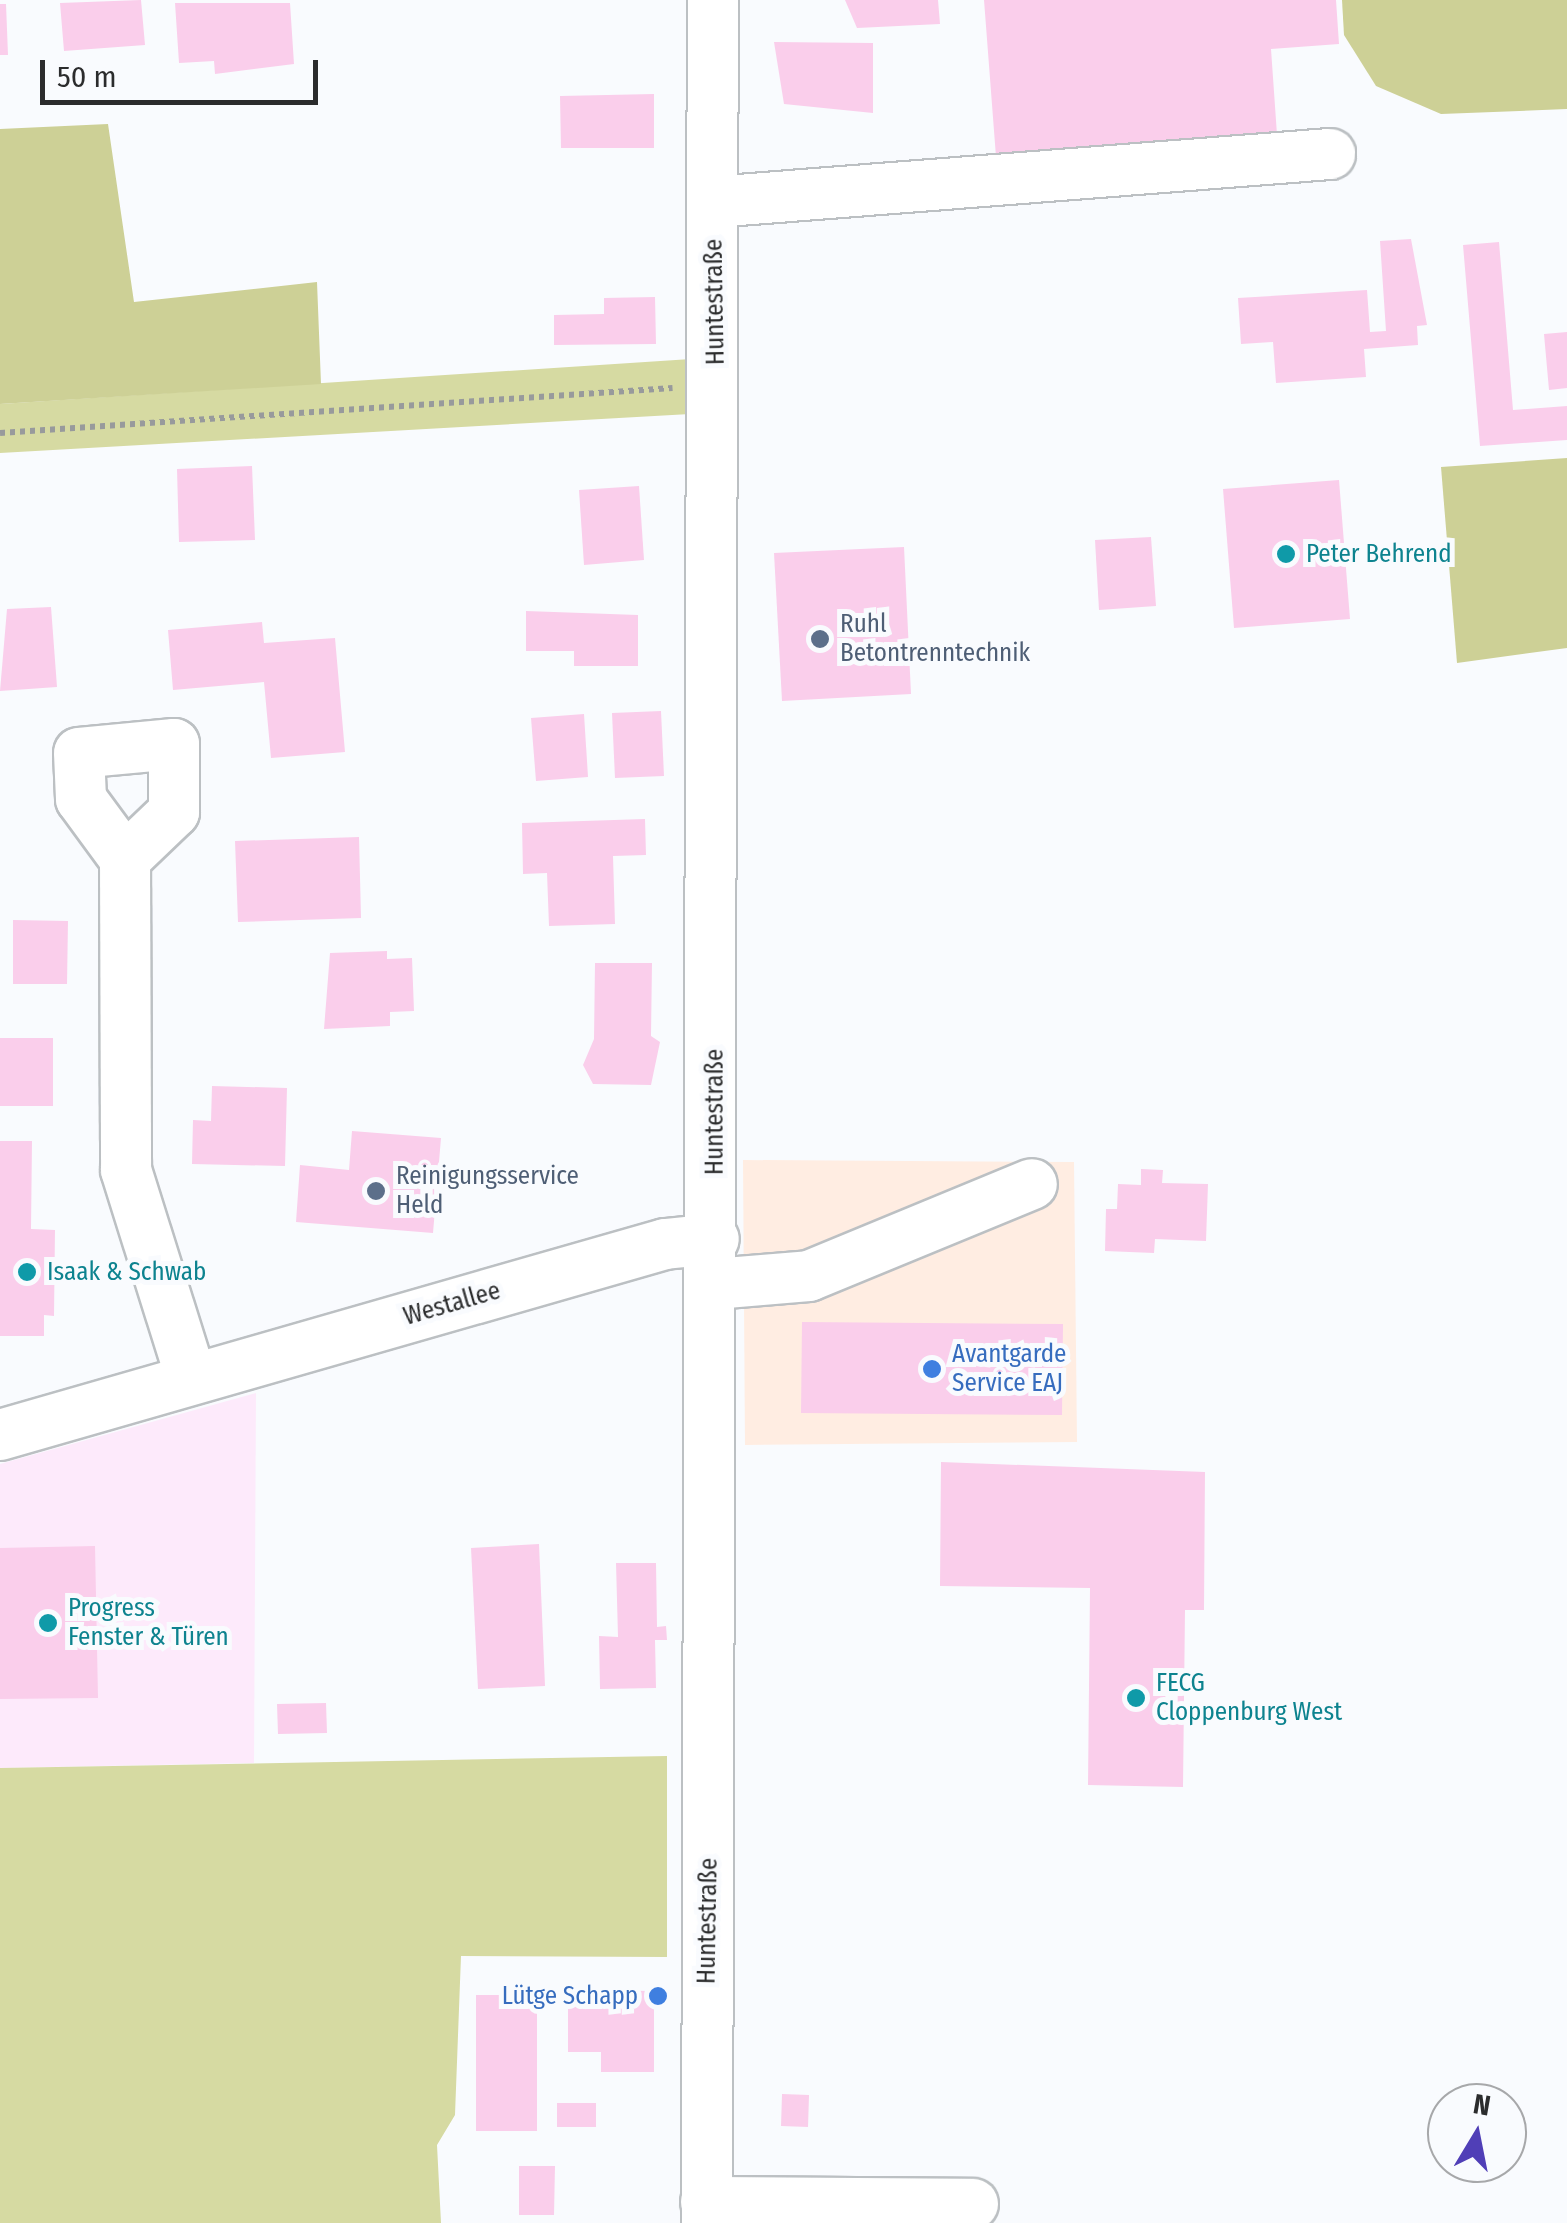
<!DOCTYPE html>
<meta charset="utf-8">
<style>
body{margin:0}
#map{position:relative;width:1567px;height:2223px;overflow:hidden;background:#f9fbfe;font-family:"Fira Sans Condensed",sans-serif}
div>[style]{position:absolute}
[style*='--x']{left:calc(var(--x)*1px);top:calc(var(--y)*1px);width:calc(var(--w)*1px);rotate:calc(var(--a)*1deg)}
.commercial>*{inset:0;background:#fdeafb}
.industrial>*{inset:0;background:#ffede2}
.green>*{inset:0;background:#d6daa2}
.forest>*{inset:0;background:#cdd096}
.building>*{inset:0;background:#faceeb}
.path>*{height:6px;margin-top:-3px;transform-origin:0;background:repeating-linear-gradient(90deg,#989a9c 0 5px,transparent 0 10px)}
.roads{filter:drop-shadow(2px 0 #bcc0c3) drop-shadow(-2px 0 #bcc0c3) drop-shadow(0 2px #bcc0c3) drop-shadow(0 -2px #bcc0c3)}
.minor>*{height:50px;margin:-25px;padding:0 25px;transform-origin:25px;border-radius:25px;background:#fff}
.dots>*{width:28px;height:28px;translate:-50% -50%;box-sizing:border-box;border:5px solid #f9fbfe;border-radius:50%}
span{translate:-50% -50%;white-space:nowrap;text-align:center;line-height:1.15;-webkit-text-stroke:10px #f9fbfe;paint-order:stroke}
.street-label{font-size:25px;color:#2b2c2d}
.culture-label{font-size:25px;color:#0d838f}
.left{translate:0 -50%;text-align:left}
.service-label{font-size:25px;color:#4e5e75}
.shop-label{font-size:25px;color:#366cbe}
.right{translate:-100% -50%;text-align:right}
.north{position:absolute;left:1427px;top:2083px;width:100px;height:100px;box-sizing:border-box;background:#f9fbfe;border:2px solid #a7a8aa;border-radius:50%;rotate:10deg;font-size:28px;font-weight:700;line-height:40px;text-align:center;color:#2b2c2d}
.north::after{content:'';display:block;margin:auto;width:35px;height:45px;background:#503fb7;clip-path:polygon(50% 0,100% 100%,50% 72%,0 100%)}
.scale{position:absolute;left:40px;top:60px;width:278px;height:45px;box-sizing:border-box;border:5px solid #2b2c2d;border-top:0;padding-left:12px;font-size:30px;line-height:35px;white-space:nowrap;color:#2b2c2d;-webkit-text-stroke:8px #f9fbfe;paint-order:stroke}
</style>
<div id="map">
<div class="commercial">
<div style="clip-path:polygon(256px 1393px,254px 1763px,0 1768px,0 1464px)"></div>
</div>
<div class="industrial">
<div style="clip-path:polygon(743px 1160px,1074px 1162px,1077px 1442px,745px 1445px)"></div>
</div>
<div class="green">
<div style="clip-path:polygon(691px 359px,690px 414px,0 453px,0 404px)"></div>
<div style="clip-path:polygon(667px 1756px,667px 1957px,461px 1956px,455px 2115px,437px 2145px,441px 2223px,0 2223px,0 1768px)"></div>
</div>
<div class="forest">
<div style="clip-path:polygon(1342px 0,1567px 0,1567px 109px,1441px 114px,1376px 86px,1344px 35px)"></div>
<div style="clip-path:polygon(108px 124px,134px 302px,317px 282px,321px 384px,0 404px,0 129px)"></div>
<div style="clip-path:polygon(1567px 458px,1567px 648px,1457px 663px,1441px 467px)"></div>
</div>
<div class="building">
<div style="clip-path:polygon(141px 0,145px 45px,64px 51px,60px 3px)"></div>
<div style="clip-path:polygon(845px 0,938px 0,940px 24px,857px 28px)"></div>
<div style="clip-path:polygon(984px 0,1336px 0,1339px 44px,1271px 49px,1278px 149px,997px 170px)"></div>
<div style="clip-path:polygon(175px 3px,290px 3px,294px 64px,215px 74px,214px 61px,179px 63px)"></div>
<div style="clip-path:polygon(0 4px,6px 4px,8px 55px,0 55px)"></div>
<div style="clip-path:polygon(774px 42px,873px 43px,873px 113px,784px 104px)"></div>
<div style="clip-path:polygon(654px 94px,654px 148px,561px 148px,560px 96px)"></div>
<div style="clip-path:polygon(1411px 239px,1427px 325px,1417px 326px,1418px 345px,1364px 349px,1366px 377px,1276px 383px,1273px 342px,1241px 344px,1238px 298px,1367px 290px,1370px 332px,1386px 331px,1380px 241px)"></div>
<div style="clip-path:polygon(1499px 242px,1513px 410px,1567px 406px,1567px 440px,1480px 446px,1463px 245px)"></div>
<div style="clip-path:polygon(655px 297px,656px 344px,554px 345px,554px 315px,604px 314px,604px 298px)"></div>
<div style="clip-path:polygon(1567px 332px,1567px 388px,1549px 390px,1544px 334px)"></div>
<div style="clip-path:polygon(252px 466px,255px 540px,179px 542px,177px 469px)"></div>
<div style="clip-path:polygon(1339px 480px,1350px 619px,1234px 628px,1223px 489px)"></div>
<div style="clip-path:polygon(639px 486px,644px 560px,584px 565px,579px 490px)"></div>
<div style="clip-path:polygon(1151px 537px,1156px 606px,1099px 610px,1095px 540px)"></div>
<div style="clip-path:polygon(904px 547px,911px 694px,782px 701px,774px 553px)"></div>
<div style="clip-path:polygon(51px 607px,57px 687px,0 691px,7px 609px)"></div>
<div style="clip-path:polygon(526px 611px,638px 615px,638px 666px,574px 666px,574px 651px,526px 651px)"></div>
<div style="clip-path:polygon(262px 622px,264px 643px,335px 638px,345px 752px,271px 758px,264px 682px,173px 690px,168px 630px)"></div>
<div style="clip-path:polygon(661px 711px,664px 776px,615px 778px,612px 713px)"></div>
<div style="clip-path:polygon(584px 714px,588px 777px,536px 781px,531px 718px)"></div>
<div style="clip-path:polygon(645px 819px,646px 855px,613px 856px,615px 924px,549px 926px,547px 873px,523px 874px,522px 823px)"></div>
<div style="clip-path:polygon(359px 837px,361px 918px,238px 922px,235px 841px)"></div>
<div style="clip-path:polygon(13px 920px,68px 921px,67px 984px,13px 984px)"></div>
<div style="clip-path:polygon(387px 951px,387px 959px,412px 958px,414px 1011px,390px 1012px,390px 1026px,324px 1029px,330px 953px)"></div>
<div style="clip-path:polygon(595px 963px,652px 963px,651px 1036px,660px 1042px,651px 1085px,593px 1084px,583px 1065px,594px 1039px)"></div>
<div style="clip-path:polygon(0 1038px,53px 1038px,53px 1106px,0 1106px)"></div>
<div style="clip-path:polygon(212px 1086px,287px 1088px,285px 1166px,192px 1164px,193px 1120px,211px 1121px)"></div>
<div style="clip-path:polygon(352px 1131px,441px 1138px,433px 1233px,296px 1222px,300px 1165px,349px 1170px)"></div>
<div style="clip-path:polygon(0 1141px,32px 1141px,31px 1229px,55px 1230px,54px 1316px,44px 1315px,44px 1336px,0 1336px)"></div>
<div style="clip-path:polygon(1141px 1169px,1163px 1170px,1162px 1183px,1208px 1184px,1206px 1241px,1155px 1239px,1154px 1253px,1105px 1251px,1106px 1209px,1117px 1209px,1118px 1184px,1141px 1185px)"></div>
<div style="clip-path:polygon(802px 1322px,1063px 1324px,1062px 1415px,801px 1413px)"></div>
<div style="clip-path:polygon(941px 1462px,1205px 1472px,1204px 1610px,1185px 1610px,1183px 1787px,1088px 1785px,1090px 1588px,940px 1586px)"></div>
<div style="clip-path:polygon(539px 1544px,545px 1686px,478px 1689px,471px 1548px)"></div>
<div style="clip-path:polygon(95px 1546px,98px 1698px,0 1699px,0 1548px)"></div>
<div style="clip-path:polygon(616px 1563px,656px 1563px,657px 1627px,666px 1626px,667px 1640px,655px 1640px,656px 1688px,600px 1689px,599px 1636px,618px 1637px)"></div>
<div style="clip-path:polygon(326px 1703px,327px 1733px,278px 1734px,277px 1704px)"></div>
<div style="clip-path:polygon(568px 1990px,654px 1991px,654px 2072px,601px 2072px,601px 2052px,568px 2052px)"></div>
<div style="clip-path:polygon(476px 1995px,537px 1995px,537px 2131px,476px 2131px)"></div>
<div style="clip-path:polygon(782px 2094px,809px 2095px,808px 2127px,781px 2126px)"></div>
<div style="clip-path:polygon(557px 2103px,596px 2103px,596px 2127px,557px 2127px)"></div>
<div style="clip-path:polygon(519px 2166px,555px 2166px,554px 2215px,519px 2215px)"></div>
</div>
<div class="path">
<div style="--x:0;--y:433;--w:674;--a:-3.83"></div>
</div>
<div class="roads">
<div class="minor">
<div style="--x:713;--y:202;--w:619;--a:-4.45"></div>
<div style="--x:125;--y:859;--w:68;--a:-43.8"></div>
<div style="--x:174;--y:812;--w:68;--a:-90"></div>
<div style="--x:174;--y:744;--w:95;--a:174.6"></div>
<div style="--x:79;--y:753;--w:46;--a:87.5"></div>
<div style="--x:81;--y:799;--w:74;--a:53.7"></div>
<div style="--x:125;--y:859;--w:311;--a:89.8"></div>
<div style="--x:126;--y:1170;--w:218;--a:72.6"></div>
<div style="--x:714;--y:1284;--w:95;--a:-4.8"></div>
<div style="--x:809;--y:1276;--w:241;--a:-22.4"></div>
<div style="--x:0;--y:1435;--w:692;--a:-16.03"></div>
<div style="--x:665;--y:1244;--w:49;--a:-5.8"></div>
<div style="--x:706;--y:2202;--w:267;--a:0.4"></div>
<div style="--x:707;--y:2223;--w:2223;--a:-89.85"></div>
</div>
</div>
<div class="dots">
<div style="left:1286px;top:554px;background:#0f9aa8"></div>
<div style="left:820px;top:639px;background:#5c6f8a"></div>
<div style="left:376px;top:1191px;background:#5c6f8a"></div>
<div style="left:27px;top:1272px;background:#0f9aa8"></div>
<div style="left:932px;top:1369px;background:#3f7fe0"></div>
<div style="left:48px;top:1623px;background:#0f9aa8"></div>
<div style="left:1136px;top:1698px;background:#0f9aa8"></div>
<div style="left:658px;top:1996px;background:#3f7fe0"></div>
</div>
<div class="street-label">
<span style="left:715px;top:302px;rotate:-91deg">Huntestraße</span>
<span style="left:715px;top:1112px;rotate:-90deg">Huntestraße</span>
<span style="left:452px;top:1304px;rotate:-16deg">Westallee</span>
<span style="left:708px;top:1921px;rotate:-89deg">Huntestraße</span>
</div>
<div class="culture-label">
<span class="left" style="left:1306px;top:554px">Peter Behrend</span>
<span class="left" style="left:47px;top:1272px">Isaak &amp; Schwab</span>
<span class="left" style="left:68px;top:1623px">Progress<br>Fenster &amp; Türen</span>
<span class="left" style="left:1156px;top:1698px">FECG<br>Cloppenburg West</span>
</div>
<div class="service-label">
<span class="left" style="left:840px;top:639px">Ruhl<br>Betontrenntechnik</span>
<span class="left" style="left:396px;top:1191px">Reinigungsservice<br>Held</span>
</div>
<div class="shop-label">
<span class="left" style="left:952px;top:1369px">Avantgarde<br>Service EAJ</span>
<span class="right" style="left:638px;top:1996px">Lütge Schapp</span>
</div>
<div class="north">N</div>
<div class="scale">50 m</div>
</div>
